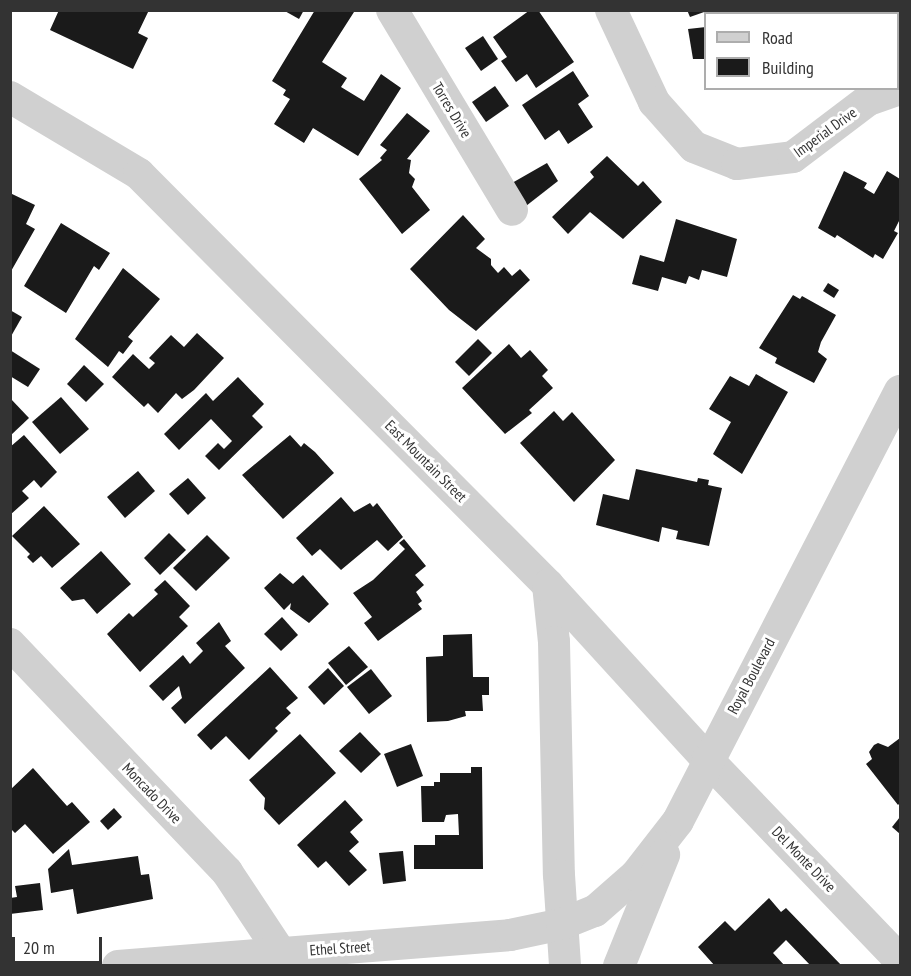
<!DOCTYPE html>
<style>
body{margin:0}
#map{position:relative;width:911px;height:976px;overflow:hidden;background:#fff;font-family:"PT Sans Narrow",sans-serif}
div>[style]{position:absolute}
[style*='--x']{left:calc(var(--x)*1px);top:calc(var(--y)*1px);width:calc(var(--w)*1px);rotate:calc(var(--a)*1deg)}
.building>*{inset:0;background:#1a1a1a}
.minor>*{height:32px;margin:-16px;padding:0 16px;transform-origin:16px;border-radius:16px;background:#d0d0d0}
span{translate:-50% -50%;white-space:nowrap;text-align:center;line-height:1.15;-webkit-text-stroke:6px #fff;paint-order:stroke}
.street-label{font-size:15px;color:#333}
.frame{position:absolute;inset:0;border:12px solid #333;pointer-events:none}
.legend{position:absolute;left:704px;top:12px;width:195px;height:78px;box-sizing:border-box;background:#fff;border:2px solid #adadad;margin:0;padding:8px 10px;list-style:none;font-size:18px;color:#333}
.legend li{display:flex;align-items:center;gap:12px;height:30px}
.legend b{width:30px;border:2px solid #adadad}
.scale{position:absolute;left:12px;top:937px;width:90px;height:27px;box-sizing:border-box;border:3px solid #333;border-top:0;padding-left:8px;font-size:18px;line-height:21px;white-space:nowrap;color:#333;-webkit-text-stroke:4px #fff;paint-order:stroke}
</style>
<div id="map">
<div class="building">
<div style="clip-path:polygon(59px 10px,149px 10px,138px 33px,148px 38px,133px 69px,50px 30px)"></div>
<div style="clip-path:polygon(283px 10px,304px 10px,299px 19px)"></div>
<div style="clip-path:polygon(315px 10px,354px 12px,322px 62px,347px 78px,341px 87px,364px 101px,381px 74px,401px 88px,358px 156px,313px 128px,304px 143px,274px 124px,290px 99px,283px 95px,286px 90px,272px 81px)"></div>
<div style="clip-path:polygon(530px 10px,538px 10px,574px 62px,536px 88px,527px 74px,516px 82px,501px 61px,507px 57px,493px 37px)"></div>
<div style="clip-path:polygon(687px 10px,707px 10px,707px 11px,690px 17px)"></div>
<div style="clip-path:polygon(706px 27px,706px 59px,693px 59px,688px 29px)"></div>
<div style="clip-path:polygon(898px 27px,900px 27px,900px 49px,898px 49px)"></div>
<div style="clip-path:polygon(483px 36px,498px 59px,481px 71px,465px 48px)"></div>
<div style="clip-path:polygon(573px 71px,589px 96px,578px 104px,593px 127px,568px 144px,559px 130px,545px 140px,522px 105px)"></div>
<div style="clip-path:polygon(495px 86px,509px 106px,486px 122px,472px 102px)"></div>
<div style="clip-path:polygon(407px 113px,430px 131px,407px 159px,411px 160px,409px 173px,415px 179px,412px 187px,430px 210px,402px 234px,359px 179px,382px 160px,380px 158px,387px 150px,380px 145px)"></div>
<div style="clip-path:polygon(607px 156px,638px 186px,643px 181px,662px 202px,623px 239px,590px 212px,568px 234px,552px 217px,594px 177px,590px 172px)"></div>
<div style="clip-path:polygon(547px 163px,558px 181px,526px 206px,512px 183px)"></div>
<div style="clip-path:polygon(844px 171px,867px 183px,864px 188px,874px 194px,887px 171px,900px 179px,900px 219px,894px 231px,898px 233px,883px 259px,875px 254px,873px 258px,837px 235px,835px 238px,818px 228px)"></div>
<div style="clip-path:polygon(10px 193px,35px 205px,26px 224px,35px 229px,10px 273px)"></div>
<div style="clip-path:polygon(463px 215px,485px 239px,476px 248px,491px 259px,491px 265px,498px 273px,504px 267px,512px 276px,520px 269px,530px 280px,476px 331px,449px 310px,410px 269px)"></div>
<div style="clip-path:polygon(676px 219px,737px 239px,727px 277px,702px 270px,699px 280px,689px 276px,686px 284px,662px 277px,658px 291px,632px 284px,640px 255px,664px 262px)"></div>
<div style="clip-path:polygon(61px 223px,110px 253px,99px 270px,94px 266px,66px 313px,24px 286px)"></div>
<div style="clip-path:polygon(123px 268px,160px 299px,128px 337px,133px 341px,123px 354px,119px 351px,108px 367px,75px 339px)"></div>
<div style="clip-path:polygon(828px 283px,839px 290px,834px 298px,823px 291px)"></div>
<div style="clip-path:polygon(793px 295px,800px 299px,802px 296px,836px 315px,821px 342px,818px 352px,827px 359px,814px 383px,775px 363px,777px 358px,759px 348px)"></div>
<div style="clip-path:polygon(10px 310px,22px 317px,10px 338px)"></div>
<div style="clip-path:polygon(197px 333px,224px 358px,194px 390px,182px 399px,176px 393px,158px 413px,148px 403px,144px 407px,112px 377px,133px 354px,149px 369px,155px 363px,149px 358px,171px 335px,184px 347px)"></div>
<div style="clip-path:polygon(478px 339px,492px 353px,469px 376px,455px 362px)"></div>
<div style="clip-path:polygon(509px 344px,521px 358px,530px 350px,548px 370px,542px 376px,553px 388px,529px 410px,532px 413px,505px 434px,462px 388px)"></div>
<div style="clip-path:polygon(10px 350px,40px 369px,28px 387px,10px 376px)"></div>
<div style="clip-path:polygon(84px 365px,104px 384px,86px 402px,67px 384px)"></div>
<div style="clip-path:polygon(756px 374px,788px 392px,742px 474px,713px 454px,731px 422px,709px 409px,730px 376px,749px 386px)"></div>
<div style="clip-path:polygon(238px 377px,264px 404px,252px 416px,263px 427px,219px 470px,205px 456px,218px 443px,224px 449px,232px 441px,211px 419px,179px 450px,164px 434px,206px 393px,213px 401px)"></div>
<div style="clip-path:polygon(61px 397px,89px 429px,60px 454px,32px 422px)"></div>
<div style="clip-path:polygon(10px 398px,29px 418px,10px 436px)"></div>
<div style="clip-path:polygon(554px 411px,563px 421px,572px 412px,615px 460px,574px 502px,520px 443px)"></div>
<div style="clip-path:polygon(24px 435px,57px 472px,41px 488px,34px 480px,22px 491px,29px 498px,10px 515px,10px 447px)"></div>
<div style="clip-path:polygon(290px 435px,301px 447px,304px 443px,315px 452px,334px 473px,283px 519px,242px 475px)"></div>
<div style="clip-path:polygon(636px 469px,697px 482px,698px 478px,709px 480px,708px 485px,722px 488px,709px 546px,676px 539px,678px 531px,662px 527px,659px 542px,596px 525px,603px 494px,629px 500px)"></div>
<div style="clip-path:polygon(138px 471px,155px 491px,125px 518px,107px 497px)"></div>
<div style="clip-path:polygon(188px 478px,206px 498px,188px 515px,169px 494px)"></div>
<div style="clip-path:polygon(341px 497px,354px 512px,370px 503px,373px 507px,377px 503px,403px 537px,388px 551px,377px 540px,341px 570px,320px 549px,312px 556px,296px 538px)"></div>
<div style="clip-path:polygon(44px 506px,80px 544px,52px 568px,41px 556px,33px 563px,27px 557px,30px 554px,12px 536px)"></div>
<div style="clip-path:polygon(169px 533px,186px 550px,160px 575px,144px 558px)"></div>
<div style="clip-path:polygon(207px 535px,230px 558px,196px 591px,173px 568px)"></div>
<div style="clip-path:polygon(404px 539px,426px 566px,415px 575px,424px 585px,416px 592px,422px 601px,418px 604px,422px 609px,378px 641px,364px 623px,372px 617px,353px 593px,373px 580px,405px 549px,399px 543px)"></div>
<div style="clip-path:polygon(101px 551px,131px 584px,97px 614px,84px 599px,72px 601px,60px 588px)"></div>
<div style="clip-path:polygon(280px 573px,293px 584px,303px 575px,329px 604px,309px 623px,290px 609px,291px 603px,284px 610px,264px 588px)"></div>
<div style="clip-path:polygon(165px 580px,190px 606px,179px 617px,188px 626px,140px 672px,107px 634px,129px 613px,133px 617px,158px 594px,154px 590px)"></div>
<div style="clip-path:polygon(282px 617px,298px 635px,281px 651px,264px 634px)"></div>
<div style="clip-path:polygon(219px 622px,231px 641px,225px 646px,245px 668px,185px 724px,171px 708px,182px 698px,179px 686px,163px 701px,149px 686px,183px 655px,190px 664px,203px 651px,196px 643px)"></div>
<div style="clip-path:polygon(472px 634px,473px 677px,489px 677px,489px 695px,482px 695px,483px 711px,465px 711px,466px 716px,448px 721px,427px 722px,426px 657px,443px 656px,443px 635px)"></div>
<div style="clip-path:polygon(349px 646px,368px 667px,346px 685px,328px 663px)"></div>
<div style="clip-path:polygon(270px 667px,298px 698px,286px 708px,291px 713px,275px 728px,278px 731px,249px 760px,226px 736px,211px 750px,197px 735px)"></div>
<div style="clip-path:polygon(328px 668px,344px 686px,324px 705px,308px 687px)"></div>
<div style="clip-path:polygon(371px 669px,392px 696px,369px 714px,347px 687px)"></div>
<div style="clip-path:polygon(360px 732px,381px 754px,361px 773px,339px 751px)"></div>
<div style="clip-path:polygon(300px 734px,336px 773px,279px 825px,264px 809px,265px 798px,249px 780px)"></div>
<div style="clip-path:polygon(900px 738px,900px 803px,898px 805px,866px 764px,872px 759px,869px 752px,874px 745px,878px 743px,888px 747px)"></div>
<div style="clip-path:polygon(411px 744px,423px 776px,397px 787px,384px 754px)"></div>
<div style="clip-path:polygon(471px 767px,482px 767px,483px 869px,414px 869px,414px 845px,435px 845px,435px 835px,459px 835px,458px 814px,446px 815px,444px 822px,422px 822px,421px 786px,434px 786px,434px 782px,440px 782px,440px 773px,471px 773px)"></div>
<div style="clip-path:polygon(33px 768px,67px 806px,72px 802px,90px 822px,53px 854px,25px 824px,15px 833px,10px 828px,10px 790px)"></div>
<div style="clip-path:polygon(345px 800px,363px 820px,350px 832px,359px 842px,349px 851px,367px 870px,349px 886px,326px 861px,318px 868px,297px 845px)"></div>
<div style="clip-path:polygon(114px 808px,122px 817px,108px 830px,100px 821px)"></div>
<div style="clip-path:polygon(900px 817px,900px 834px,892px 827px)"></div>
<div style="clip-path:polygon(69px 849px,72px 865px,138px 856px,141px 875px,149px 874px,153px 899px,77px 914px,73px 889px,51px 893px,48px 869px)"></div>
<div style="clip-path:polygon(403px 851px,406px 881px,383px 884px,379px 853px)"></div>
<div style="clip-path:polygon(40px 883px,43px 910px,10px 914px,10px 898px,17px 897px,15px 886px)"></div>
<div style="clip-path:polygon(769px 898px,781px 912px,786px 908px,842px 966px,811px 966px,786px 940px,773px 953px,785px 966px,715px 966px,698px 947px,725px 921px,735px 931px)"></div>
</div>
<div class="minor">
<div style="--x:392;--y:10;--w:233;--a:59"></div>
<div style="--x:611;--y:10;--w:102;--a:64.9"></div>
<div style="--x:654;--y:102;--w:60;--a:48.4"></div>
<div style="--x:694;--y:147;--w:46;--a:21.6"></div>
<div style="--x:737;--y:164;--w:56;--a:-7.1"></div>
<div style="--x:793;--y:157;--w:94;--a:-37.2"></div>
<div style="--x:868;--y:100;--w:34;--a:-19"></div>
<div style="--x:10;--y:97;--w:150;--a:30.8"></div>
<div style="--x:139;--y:174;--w:580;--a:45.14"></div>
<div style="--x:548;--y:585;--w:57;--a:84"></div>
<div style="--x:554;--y:642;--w:233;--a:88.8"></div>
<div style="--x:559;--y:875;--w:91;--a:86.2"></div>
<div style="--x:548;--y:585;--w:236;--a:47.6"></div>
<div style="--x:707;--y:759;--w:279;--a:46.2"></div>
<div style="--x:10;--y:644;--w:315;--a:46.4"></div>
<div style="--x:227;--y:872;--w:96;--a:56.5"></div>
<div style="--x:118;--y:966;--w:393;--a:-4.5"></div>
<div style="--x:510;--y:935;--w:53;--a:-11.9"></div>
<div style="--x:562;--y:924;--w:35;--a:-22"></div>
<div style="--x:595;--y:911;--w:55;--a:-41.3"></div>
<div style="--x:636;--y:875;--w:68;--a:-52.1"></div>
<div style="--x:678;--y:821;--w:484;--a:-62.7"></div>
<div style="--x:619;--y:966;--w:120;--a:-67.9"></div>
</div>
<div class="street-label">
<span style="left:452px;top:110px;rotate:59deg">Torres Drive</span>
<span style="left:825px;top:132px;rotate:-36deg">Imperial Drive</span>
<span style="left:426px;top:461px;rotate:45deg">East Mountain Street</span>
<span style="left:751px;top:676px;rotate:-62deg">Royal Boulevard</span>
<span style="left:152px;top:793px;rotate:46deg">Moncado Drive</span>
<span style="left:804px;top:859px;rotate:46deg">Del Monte Drive</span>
<span style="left:340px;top:948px;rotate:-4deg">Ethel Street</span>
</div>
<div class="frame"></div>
<ul class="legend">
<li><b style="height:8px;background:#d0d0d0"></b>Road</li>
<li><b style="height:16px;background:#1a1a1a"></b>Building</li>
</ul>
<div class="scale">20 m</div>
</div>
